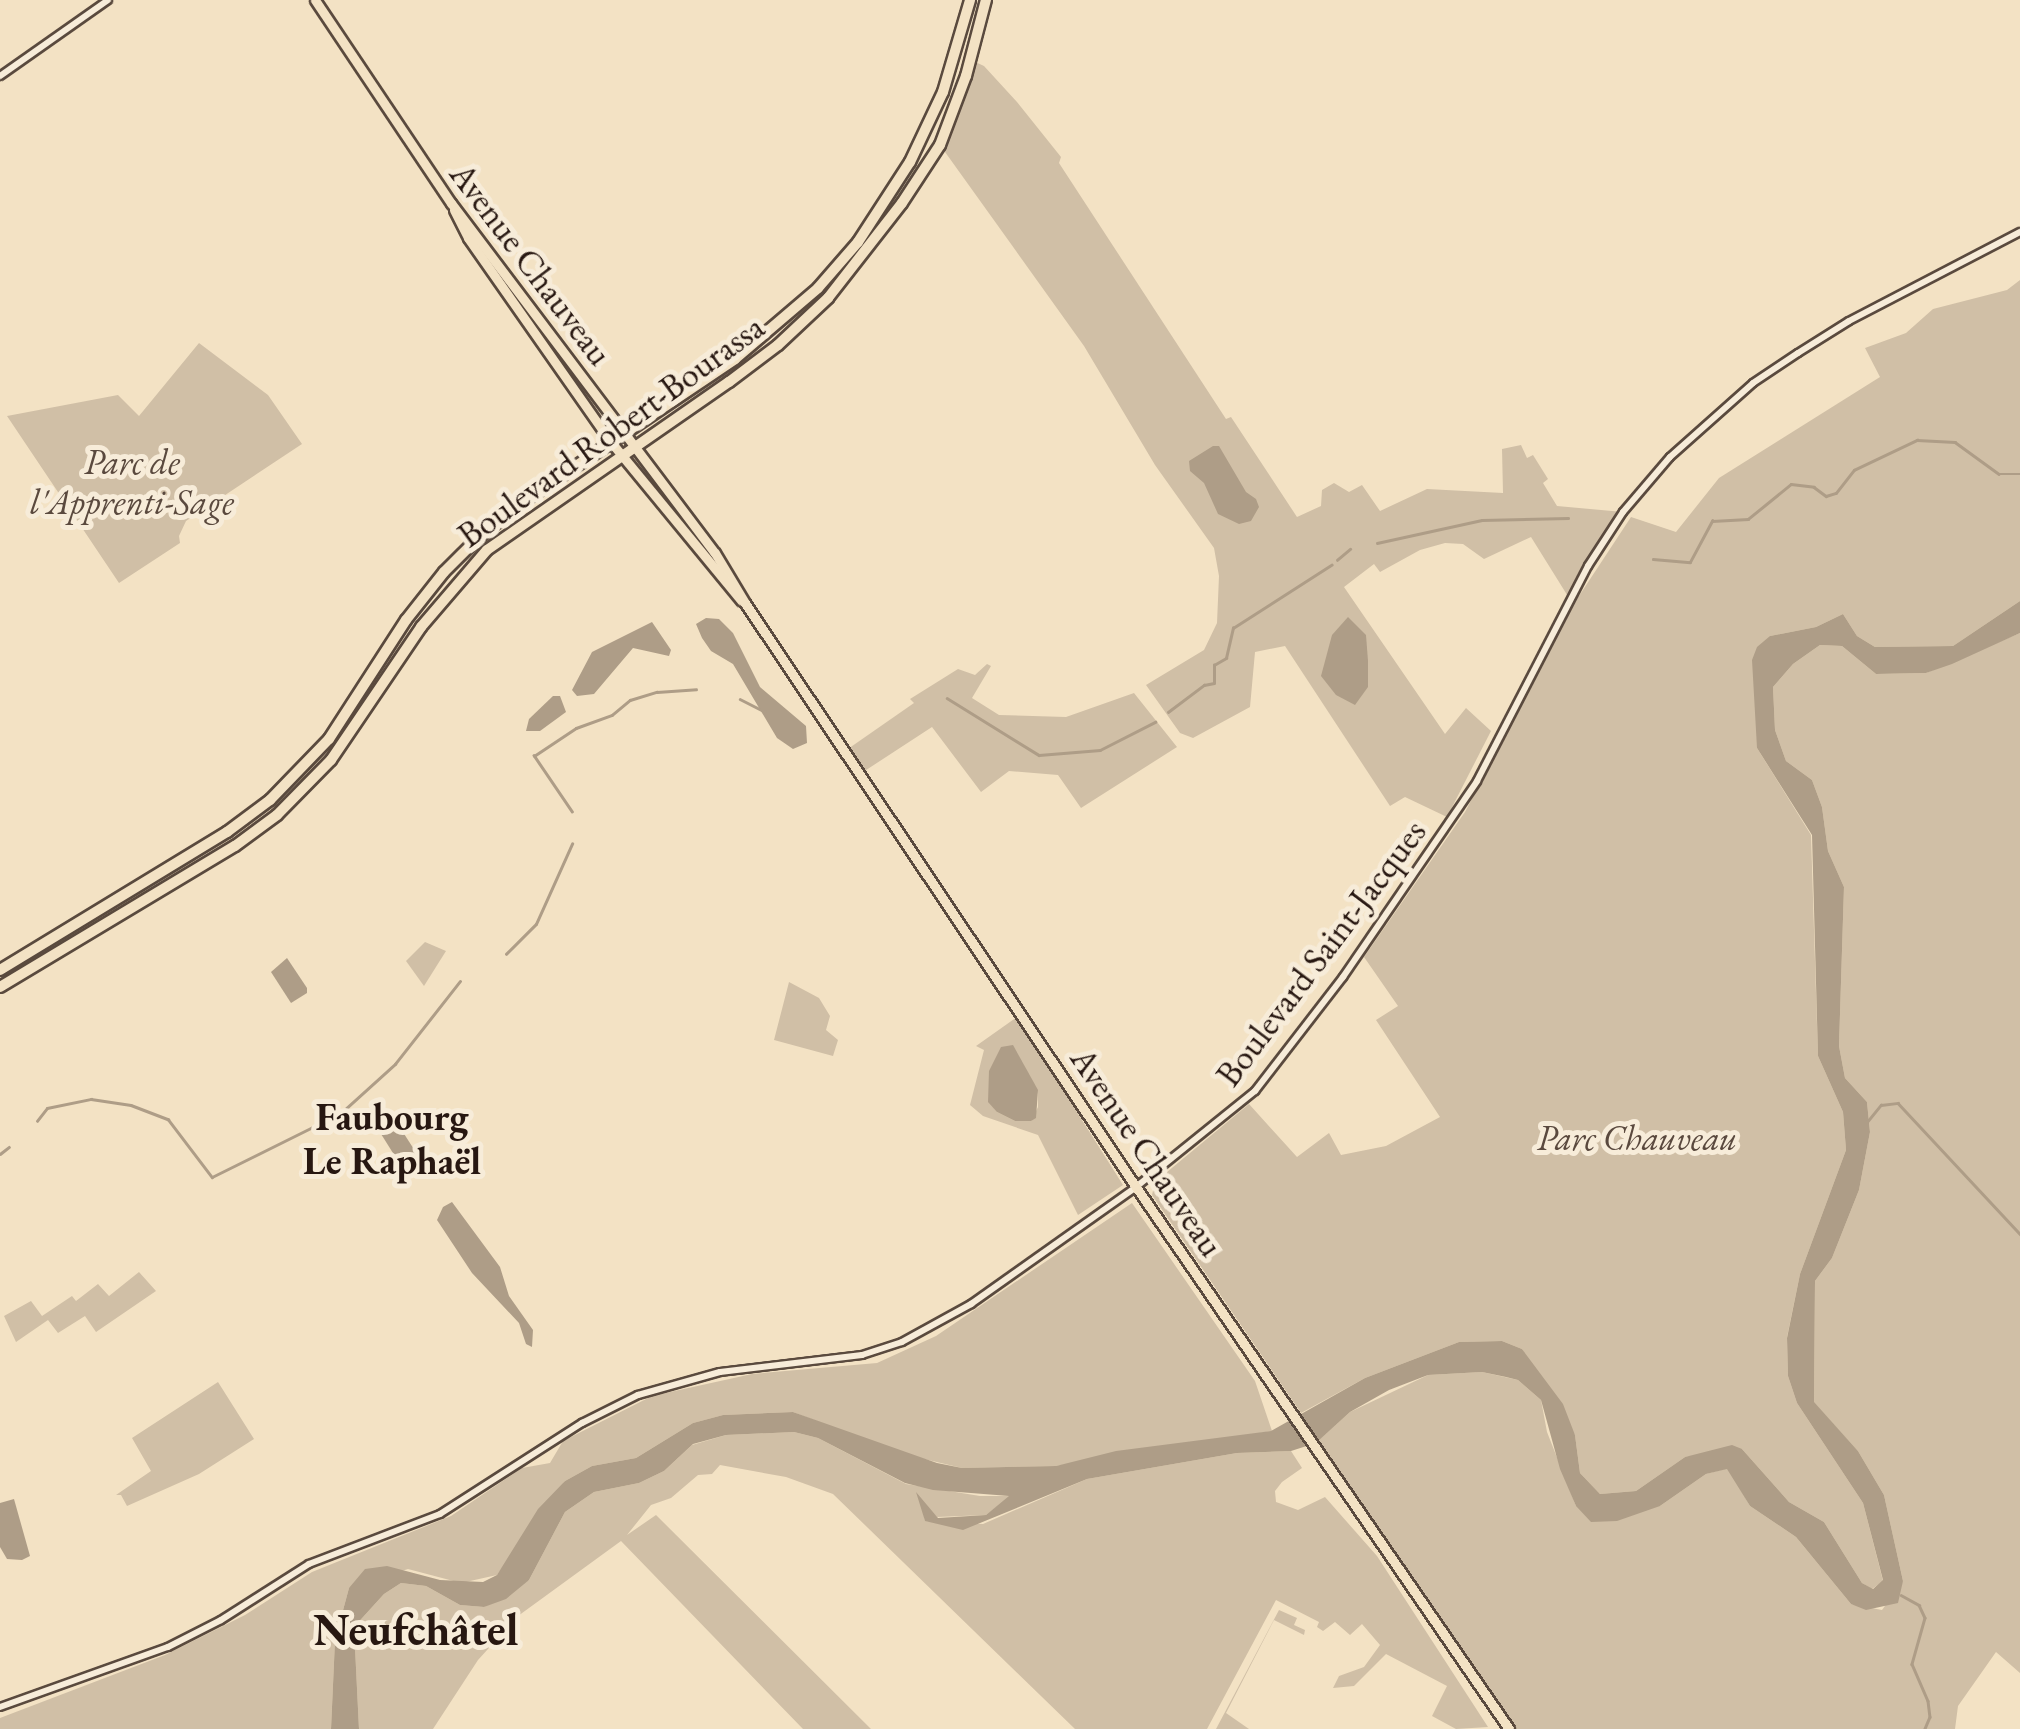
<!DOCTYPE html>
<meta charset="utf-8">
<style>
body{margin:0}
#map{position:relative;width:2020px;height:1729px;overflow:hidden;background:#f3e2c4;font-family:"EB Garamond",serif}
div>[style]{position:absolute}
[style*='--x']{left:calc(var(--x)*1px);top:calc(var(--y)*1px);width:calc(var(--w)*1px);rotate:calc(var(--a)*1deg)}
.green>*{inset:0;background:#d0bfa6}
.water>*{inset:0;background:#ae9d87}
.stream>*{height:2.5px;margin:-1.25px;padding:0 1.25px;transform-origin:1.25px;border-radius:1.25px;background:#ae9d87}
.roads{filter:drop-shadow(2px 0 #5a4a3e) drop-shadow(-2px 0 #5a4a3e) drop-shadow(0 2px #5a4a3e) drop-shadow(0 -2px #5a4a3e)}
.minor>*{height:6px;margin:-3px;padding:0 3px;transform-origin:3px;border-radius:3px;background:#f7ecd9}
.major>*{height:9px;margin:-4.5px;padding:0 4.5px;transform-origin:4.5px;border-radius:4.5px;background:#f3e2c4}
.highway>*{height:10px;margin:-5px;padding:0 5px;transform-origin:5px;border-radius:5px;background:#f3e2c4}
span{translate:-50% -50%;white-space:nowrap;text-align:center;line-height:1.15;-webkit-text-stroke:10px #f7ecd9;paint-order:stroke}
.street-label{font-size:35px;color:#271711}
.park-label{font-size:35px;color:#5a493e;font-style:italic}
.neighbourhood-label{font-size:38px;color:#271711;font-weight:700}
.district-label{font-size:45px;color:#271711;font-weight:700}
</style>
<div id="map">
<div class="green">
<div style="clip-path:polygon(971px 60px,984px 66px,1017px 102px,1061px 157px,1059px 163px,1226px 419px,1231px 417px,1297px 517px,1321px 506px,1322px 490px,1334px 483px,1349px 492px,1362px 485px,1380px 511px,1427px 489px,1503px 493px,1502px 449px,1521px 445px,1527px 458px,1533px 455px,1548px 479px,1543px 483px,1557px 506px,1623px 512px,1569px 598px,1531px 537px,1484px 559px,1463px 544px,1445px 543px,1420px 550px,1380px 572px,1374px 564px,1344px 587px,1445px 734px,1466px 708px,1491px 731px,1447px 817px,1405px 797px,1390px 806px,1285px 646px,1255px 652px,1250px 707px,1193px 738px,1180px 733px,1146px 685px,1204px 650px,1217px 623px,1219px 576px,1214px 548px,1155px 465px,1084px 346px,940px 145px)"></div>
<div style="clip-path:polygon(2020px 280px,2020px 601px,1953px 646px,1875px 647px,1857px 636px,1843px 614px,1816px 627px,1770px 636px,1757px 748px,1811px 835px,1818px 1056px,1843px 1112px,1846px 1150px,1800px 1274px,1787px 1337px,1788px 1376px,1797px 1403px,1863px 1503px,1883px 1581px,1872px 1589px,1862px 1583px,1824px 1522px,1789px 1502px,1742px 1449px,1685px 1457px,1636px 1491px,1600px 1494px,1580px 1473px,1575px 1435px,1522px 1349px,1502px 1341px,1459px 1342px,1365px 1378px,1301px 1413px,1152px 1195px,1155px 1182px,1249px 1104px,1297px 1157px,1329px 1133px,1341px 1155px,1386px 1146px,1440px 1117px,1376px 1020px,1398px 1006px,1364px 957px,1465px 812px,1577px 599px,1631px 517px,1676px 532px,1719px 478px,1880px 377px,1865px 348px,1906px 333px,1933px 309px,2007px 290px)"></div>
<div style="clip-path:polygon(199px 343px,268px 395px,302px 444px,186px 521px,179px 536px,180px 543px,119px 583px,7px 416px,118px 395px,139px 416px)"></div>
<div style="clip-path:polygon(2020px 633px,2020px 1673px,1996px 1652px,1958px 1706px,1955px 1729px,1515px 1729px,1318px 1441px,1350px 1412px,1428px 1375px,1482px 1372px,1518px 1380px,1541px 1400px,1547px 1432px,1576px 1506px,1660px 1506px,1706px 1474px,1728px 1468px,1750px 1506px,1796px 1537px,1851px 1604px,1882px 1610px,1903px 1581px,1884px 1495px,1858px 1451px,1814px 1403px,1815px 1281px,1832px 1258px,1859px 1190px,1870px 1132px,1867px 1102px,1845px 1078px,1839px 1046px,1844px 887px,1828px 851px,1822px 807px,1812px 780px,1786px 761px,1775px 730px,1773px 687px,1793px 664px,1820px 645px,1842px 646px,1876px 674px,1926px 673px)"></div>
<div style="clip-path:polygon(987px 664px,991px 666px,972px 698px,999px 715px,1066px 717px,1134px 693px,1177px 747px,1081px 808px,1058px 775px,1009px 771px,981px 792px,932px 727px,860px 774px,845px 751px,914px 703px,910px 699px,958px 669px,975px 675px)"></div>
<div style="clip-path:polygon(425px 942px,446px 951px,424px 986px,406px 961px)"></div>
<div style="clip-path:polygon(789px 982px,819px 998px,830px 1016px,826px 1030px,838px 1040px,833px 1056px,774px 1040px)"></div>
<div style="clip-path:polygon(evenodd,1017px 1017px,1123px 1185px,1078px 1215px,1038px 1135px,983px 1116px,970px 1105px,984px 1050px,976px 1046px,1017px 1017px,1038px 1090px,1038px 1107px,1031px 1121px,1015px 1121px,997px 1112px,1038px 1090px)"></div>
<div style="clip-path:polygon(1132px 1203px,1255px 1381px,1272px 1431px,1056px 1466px,962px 1468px,903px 1454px,793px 1412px,723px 1415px,693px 1423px,636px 1458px,592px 1466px,565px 1481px,497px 1575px,461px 1583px,408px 1569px,349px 1588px,335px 1640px,331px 1729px,0 1729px,0 1718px,165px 1655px,245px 1615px,312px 1572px,451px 1516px,522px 1468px,550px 1463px,563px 1441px,652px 1396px,752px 1374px,877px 1363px,936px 1336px)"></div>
<div style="clip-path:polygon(139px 1272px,156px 1291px,96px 1332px,85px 1316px,58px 1333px,48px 1320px,16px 1342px,4px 1316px,31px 1301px,42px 1316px,72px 1296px,76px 1301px,98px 1284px,109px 1296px)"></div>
<div style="clip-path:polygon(218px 1382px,254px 1439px,199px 1474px,127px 1506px,121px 1495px,116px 1495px,151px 1471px,132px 1438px)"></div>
<div style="clip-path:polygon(794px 1432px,818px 1438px,906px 1484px,980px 1496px,1011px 1496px,986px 1515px,937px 1517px,922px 1501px,925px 1521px,983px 1524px,1087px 1479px,1237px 1453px,1291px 1451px,1302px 1468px,1282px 1482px,1275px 1491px,1276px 1502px,1298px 1510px,1325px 1497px,1377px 1556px,1488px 1727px,1456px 1729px,1432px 1716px,1447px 1686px,1386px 1654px,1354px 1686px,1333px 1688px,1339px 1676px,1364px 1667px,1380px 1645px,1362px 1624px,1350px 1635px,1335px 1622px,1323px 1631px,1317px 1627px,1319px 1622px,1276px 1600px,1207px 1729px,1075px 1729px,833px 1494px,786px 1477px,720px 1465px,712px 1474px,698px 1475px,671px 1498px,651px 1505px,627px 1535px,656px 1515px,871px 1729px,803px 1729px,621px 1541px,518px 1616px,478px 1660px,433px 1729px,359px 1729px,354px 1627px,384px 1594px,401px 1583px,426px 1586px,460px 1605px,484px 1607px,529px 1580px,565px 1512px,594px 1492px,639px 1483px,664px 1471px,692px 1445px,726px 1435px)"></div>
<div style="clip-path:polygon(1279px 1610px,1297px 1618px,1294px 1625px,1305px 1630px,1304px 1635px,1274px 1620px,1226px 1713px,1249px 1729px,1216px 1729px)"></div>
</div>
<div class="water">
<div style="clip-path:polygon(1213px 446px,1219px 446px,1246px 492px,1256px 499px,1259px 507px,1251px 521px,1239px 524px,1218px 514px,1204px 483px,1190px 471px,1189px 461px)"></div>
<div style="clip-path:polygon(2020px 601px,2020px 633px,1952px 664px,1926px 673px,1876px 674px,1842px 646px,1820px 645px,1793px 664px,1773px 687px,1775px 730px,1786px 761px,1812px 780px,1822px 807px,1828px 851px,1844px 887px,1839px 1046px,1845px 1078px,1867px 1102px,1870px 1132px,1859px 1190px,1832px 1258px,1815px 1281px,1814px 1402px,1858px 1451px,1884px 1495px,1903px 1581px,1898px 1603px,1866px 1610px,1851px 1604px,1796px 1537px,1750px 1506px,1727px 1469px,1706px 1474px,1660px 1506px,1617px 1521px,1591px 1522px,1576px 1506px,1560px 1469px,1541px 1400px,1518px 1380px,1506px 1377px,1482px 1372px,1428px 1375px,1389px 1390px,1350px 1412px,1316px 1443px,1291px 1451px,1237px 1453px,1087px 1479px,963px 1530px,925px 1521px,916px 1492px,938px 1518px,986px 1515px,1009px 1496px,933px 1490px,905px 1483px,818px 1438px,794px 1432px,726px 1435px,693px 1444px,664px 1471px,639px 1483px,594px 1492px,565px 1512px,529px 1580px,506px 1599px,484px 1607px,460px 1605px,426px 1586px,401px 1583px,384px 1594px,354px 1627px,359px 1729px,331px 1729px,335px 1640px,349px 1588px,365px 1569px,387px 1566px,440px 1580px,483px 1582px,497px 1575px,538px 1509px,565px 1481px,592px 1466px,636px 1458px,693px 1423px,723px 1415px,793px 1412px,937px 1463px,962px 1468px,1056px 1466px,1116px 1451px,1271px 1431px,1365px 1378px,1459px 1342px,1502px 1341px,1522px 1349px,1563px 1404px,1575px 1435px,1580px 1473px,1600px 1494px,1636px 1491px,1685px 1457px,1732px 1445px,1742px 1449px,1789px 1502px,1824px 1522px,1862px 1583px,1873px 1589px,1883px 1580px,1863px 1503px,1797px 1403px,1788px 1376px,1787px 1338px,1800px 1274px,1846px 1150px,1843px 1112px,1818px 1056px,1812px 835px,1757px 748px,1752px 660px,1757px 647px,1770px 636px,1816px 627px,1843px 614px,1857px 636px,1875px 647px,1953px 646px)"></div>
<div style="clip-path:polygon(1348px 617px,1366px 635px,1368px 661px,1368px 687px,1355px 705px,1336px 695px,1321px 676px,1332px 635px)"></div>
<div style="clip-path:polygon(706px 618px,719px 619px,733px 633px,760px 687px,806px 726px,807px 743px,793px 749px,777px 738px,733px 664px,711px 651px,702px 638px,696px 624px)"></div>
<div style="clip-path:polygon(652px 622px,671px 650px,669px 656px,633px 648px,594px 694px,577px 696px,572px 690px,592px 652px)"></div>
<div style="clip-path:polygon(553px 696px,560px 696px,566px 712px,540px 731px,526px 731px,529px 719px)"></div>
<div style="clip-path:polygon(287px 958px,307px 988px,307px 993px,291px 1003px,271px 972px)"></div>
<div style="clip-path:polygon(1013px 1045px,1038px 1090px,1036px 1118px,1031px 1121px,1015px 1121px,997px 1112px,988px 1102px,989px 1071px,1001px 1047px)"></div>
<div style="clip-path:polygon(390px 1112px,417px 1154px,403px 1169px,376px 1126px)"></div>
<div style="clip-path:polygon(452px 1202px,500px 1267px,509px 1296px,533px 1330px,532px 1347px,526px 1344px,519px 1323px,472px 1273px,437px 1220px,443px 1207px)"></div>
<div style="clip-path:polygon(14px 1499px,30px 1556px,22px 1560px,7px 1559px,0 1547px,0 1503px)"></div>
</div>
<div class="stream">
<div style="--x:1377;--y:543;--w:107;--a:-12.4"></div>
<div style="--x:1482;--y:520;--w:86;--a:-1.3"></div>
<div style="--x:1653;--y:559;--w:37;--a:5"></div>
<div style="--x:1690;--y:562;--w:47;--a:-61.8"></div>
<div style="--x:1712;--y:521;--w:36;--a:-3"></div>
<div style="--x:1748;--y:519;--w:55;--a:-39.1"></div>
<div style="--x:1791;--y:484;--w:23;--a:7"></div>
<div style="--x:1814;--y:487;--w:15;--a:37"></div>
<div style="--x:1826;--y:496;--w:10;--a:-17"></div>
<div style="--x:1836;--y:493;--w:29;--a:-52"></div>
<div style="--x:1854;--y:470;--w:70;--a:-25.5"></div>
<div style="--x:1917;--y:440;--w:38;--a:3"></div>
<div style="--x:1955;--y:442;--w:54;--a:36"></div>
<div style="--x:1999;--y:474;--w:21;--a:0"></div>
<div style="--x:1337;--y:560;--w:17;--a:-40"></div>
<div style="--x:947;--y:698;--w:108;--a:31.8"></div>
<div style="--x:1039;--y:755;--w:61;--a:-4.7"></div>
<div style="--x:1100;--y:750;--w:62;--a:-27"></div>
<div style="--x:740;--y:699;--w:28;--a:27"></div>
<div style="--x:1168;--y:712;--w:45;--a:-36.9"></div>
<div style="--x:1204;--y:685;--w:10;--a:-11"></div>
<div style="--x:1214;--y:683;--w:18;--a:-90"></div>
<div style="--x:1214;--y:665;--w:14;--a:-30"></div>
<div style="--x:1226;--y:658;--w:31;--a:-77"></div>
<div style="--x:1233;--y:628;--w:117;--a:-32.7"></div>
<div style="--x:572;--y:812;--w:68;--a:-124.2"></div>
<div style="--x:534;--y:756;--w:50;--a:-33.7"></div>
<div style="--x:576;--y:728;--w:38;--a:-20"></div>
<div style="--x:612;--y:715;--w:23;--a:-40"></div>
<div style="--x:630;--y:700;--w:28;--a:-17"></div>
<div style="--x:657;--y:692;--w:39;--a:-4"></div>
<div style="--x:506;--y:954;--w:42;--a:-45"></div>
<div style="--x:536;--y:924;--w:88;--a:-65.8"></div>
<div style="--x:37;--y:1121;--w:16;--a:-52"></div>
<div style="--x:47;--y:1108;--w:45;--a:-11.6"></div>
<div style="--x:91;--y:1099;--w:40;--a:8.5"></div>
<div style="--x:131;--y:1105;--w:40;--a:21"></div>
<div style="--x:168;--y:1119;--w:73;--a:52.8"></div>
<div style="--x:212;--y:1177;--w:144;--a:-26.4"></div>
<div style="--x:341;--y:1113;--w:73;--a:-42.2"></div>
<div style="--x:395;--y:1064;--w:105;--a:-51.9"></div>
<div style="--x:1867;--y:1122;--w:22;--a:-51"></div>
<div style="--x:1881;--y:1105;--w:17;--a:-7"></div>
<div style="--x:1898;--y:1103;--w:179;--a:47"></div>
<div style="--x:0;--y:1154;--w:11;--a:-38"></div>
<div style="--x:1901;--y:1595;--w:21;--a:29"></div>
<div style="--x:1919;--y:1605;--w:14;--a:65"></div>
<div style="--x:1925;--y:1618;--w:48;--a:105.8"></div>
<div style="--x:1912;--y:1664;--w:40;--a:66.6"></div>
<div style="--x:1928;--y:1701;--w:16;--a:83"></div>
<div style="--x:1930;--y:1717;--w:13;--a:113"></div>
</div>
<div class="roads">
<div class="minor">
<div style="--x:0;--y:76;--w:132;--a:-35.1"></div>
<div style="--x:0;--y:1707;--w:178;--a:-19.7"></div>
<div style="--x:168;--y:1647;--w:59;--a:-27"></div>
<div style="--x:221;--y:1620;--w:104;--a:-32.5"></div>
<div style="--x:309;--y:1564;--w:140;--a:-20.9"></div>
<div style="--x:440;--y:1514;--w:169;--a:-32.7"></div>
<div style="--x:582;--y:1423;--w:63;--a:-26.6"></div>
<div style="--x:638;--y:1395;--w:85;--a:-15.7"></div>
<div style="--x:720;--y:1372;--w:143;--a:-6.8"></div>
<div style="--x:862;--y:1355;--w:42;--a:-18"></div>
<div style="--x:902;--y:1342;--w:79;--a:-28.8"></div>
<div style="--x:971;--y:1304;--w:202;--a:-35.3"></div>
<div style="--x:1136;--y:1187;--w:153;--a:-38.9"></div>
<div style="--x:1255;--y:1091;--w:144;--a:-52.3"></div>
<div style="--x:1343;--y:977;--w:237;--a:-55.6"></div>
<div style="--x:1477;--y:781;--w:242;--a:-62.7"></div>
<div style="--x:1588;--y:566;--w:64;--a:-57.1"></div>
<div style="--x:1623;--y:512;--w:72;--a:-49.5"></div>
<div style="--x:1670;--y:457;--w:111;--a:-41.7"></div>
<div style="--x:1753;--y:383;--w:54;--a:-33.7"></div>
<div style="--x:1798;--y:353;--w:60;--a:-32.1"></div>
<div style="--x:1849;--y:321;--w:193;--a:-27.5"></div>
</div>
<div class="major">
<div style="--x:315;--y:0;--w:244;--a:56.2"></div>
<div style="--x:451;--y:203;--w:438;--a:53"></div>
<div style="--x:715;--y:553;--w:58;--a:59"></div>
<div style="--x:745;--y:603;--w:703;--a:56.2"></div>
<div style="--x:1136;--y:1187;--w:658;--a:55.46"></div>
<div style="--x:454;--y:210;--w:31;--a:63"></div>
<div style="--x:468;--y:238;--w:249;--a:55"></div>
<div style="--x:611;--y:442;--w:205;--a:50.6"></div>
</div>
<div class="highway">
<div style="--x:0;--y:970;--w:266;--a:-31.3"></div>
<div style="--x:227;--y:832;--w:54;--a:-36.7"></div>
<div style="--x:270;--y:800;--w:85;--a:-46"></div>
<div style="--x:329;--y:739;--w:142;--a:-57.1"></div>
<div style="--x:406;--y:620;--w:61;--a:-51.6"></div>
<div style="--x:444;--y:572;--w:45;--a:-45"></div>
<div style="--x:476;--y:540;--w:58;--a:-39.4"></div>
<div style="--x:521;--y:503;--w:258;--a:-33.9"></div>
<div style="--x:735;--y:359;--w:109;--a:-40.5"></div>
<div style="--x:818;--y:288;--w:61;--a:-49"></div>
<div style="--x:858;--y:242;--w:95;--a:-57"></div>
<div style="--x:910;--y:162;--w:77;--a:-64.8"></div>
<div style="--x:943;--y:92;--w:96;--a:-73.6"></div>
<div style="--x:0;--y:987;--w:274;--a:-31"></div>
<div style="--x:235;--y:846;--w:52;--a:-36.4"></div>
<div style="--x:277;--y:815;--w:77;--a:-45.5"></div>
<div style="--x:331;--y:760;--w:161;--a:-55.9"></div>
<div style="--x:421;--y:627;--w:101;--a:-49.4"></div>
<div style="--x:487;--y:550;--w:295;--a:-34.8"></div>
<div style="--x:729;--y:382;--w:61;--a:-37.1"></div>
<div style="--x:778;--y:345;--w:69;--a:-43.2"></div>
<div style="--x:828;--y:298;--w:120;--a:-52.1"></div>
<div style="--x:902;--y:203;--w:69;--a:-56.8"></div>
<div style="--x:940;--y:145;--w:74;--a:-69.4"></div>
<div style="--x:966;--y:76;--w:79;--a:-75.3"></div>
</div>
</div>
<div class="street-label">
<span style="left:531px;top:264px;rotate:53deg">Avenue Chauveau</span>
<span style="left:611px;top:431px;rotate:-36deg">Boulevard Robert-Bourassa</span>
<span style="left:1321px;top:953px;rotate:-53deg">Boulevard Saint-Jacques</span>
<span style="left:1147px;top:1152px;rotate:56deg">Avenue Chauveau</span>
</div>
<div class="park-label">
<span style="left:132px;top:482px">Parc de<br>l'Apprenti-Sage</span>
<span style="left:1637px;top:1138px">Parc Chauveau</span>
</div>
<div class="neighbourhood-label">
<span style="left:392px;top:1139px">Faubourg<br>Le Raphaël</span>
</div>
<div class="district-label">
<span style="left:416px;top:1630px">Neufchâtel</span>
</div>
</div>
